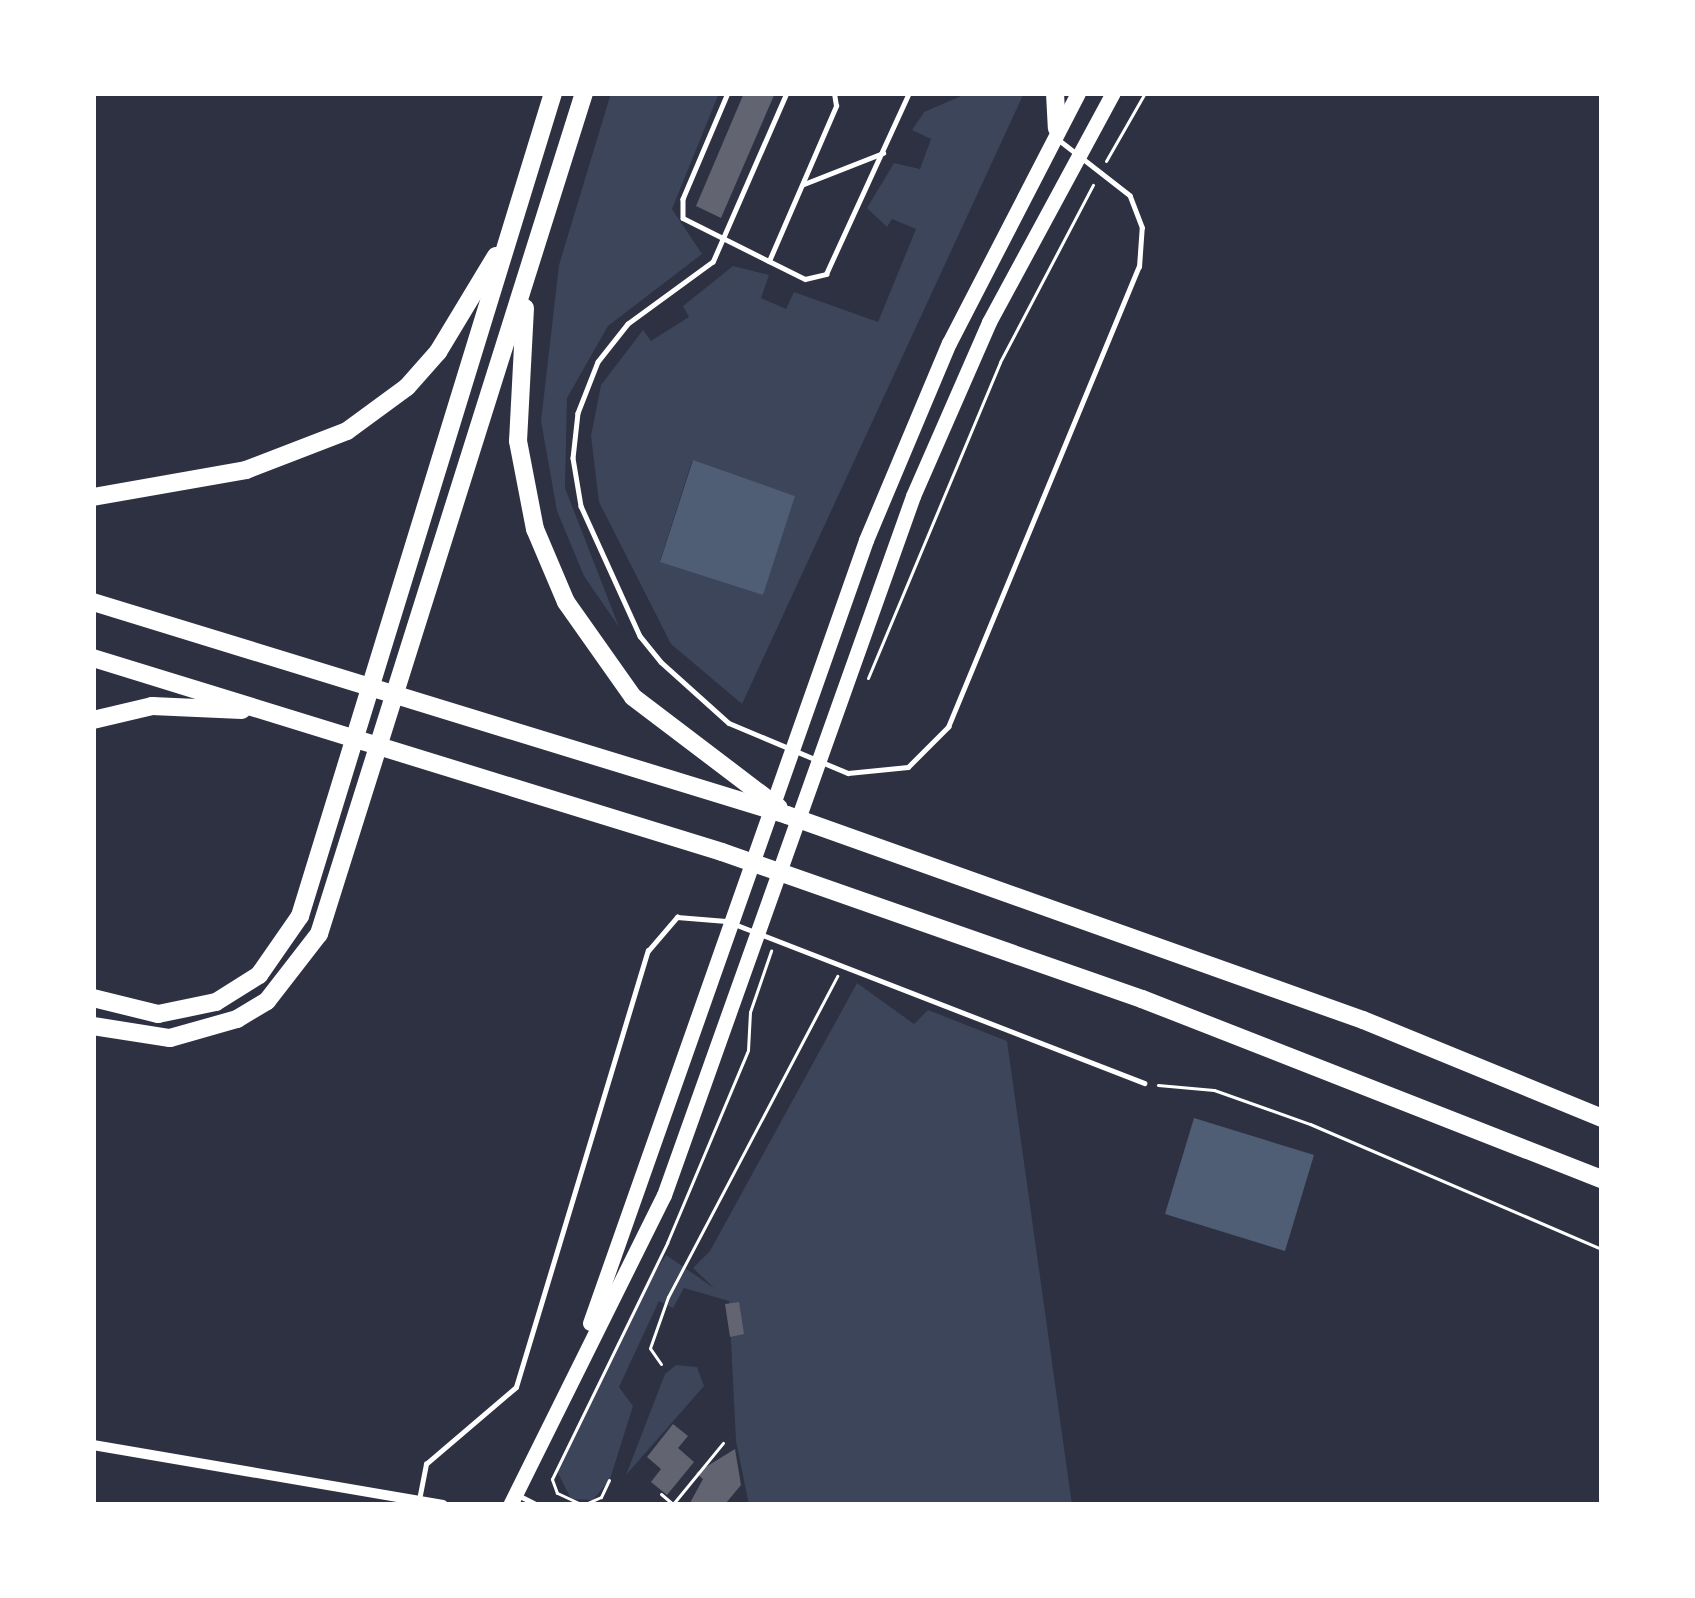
<!DOCTYPE html>
<style>
body{margin:0}
#map{position:relative;width:1695px;height:1598px;overflow:hidden;background:#2d3142;font-family:"Noto Sans",sans-serif}
div>[style]{position:absolute}
[style*='--x']{left:calc(var(--x)*1px);top:calc(var(--y)*1px);width:calc(var(--w)*1px);rotate:calc(var(--a)*1deg)}
.green>*{inset:0;background:#3c4559}
.water>*{inset:0;background:#4f5d75}
.building>*{inset:0;background:#626471}
.path>*{height:3px;margin:-1.5px;padding:0 1.5px;transform-origin:1.5px;border-radius:1.5px;background:#fff}
.service>*{height:4.5px;margin:-2.25px;padding:0 2.25px;transform-origin:2.25px;border-radius:2.25px;background:#fff}
.minor>*{height:10px;margin:-5px;padding:0 5px;transform-origin:5px;border-radius:5px;background:#fff}
.primary>*{height:15px;margin:-7.5px;padding:0 7.5px;transform-origin:7.5px;border-radius:7.5px;background:#fff}
.motorway>*{height:18px;margin:-9px;padding:0 9px;transform-origin:9px;border-radius:9px;background:#fff}
span{translate:-50% -50%;white-space:nowrap;text-align:center;line-height:1.15;-webkit-text-stroke:9px #fff;paint-order:stroke}
.frame{position:absolute;inset:0;border:96px solid #fff;pointer-events:none}
</style>
<div id="map">
<div class="green">
<div style="clip-path:polygon(611px 93px,719px 93px,672px 209px,702px 254px,608px 326px,567px 398px,565px 488px,619px 627px,584px 576px,557px 511px,541px 421px,559px 265px)"></div>
<div style="clip-path:polygon(evenodd,968px 93px,1024px 93px,742px 704px,671px 644px,599px 502px,591px 436px,601px 385px,643px 330px,651px 341px,689px 317px,683px 306px,733px 266px,769px 275px,761px 298px,786px 309px,794px 292px,878px 322px,916px 229px,892px 219px,887px 227px,867px 208px,894px 163px,920px 169px,931px 139px,912px 130px,924px 112px,968px 93px,692px 461px,694px 461px,795px 496px,660px 561px,692px 461px)"></div>
<div style="clip-path:polygon(857px 983px,914px 1024px,928px 1010px,1007px 1041px,1072px 1505px,749px 1505px,736px 1441px,729px 1301px,684px 1288px,673px 1308px,659px 1301px,619px 1387px,633px 1406px,610px 1479px,593px 1500px,571px 1499px,557px 1471px,649px 1282px,666px 1255px,714px 1288px,693px 1268px,710px 1251px)"></div>
<div style="clip-path:polygon(676px 1365px,697px 1367px,704px 1386px,626px 1475px,665px 1374px)"></div>
</div>
<div class="water">
<div style="clip-path:polygon(693px 460px,795px 496px,763px 595px,660px 562px)"></div>
<div style="clip-path:polygon(1194px 1118px,1314px 1155px,1285px 1251px,1165px 1214px)"></div>
</div>
<div class="building">
<div style="clip-path:polygon(744px 93px,775px 93px,721px 218px,696px 206px)"></div>
<div style="clip-path:polygon(739px 1302px,744px 1334px,730px 1337px,725px 1304px)"></div>
<div style="clip-path:polygon(673px 1424px,688px 1436px,678px 1448px,694px 1462px,667px 1495px,651px 1482px,661px 1469px,647px 1457px)"></div>
<div style="clip-path:polygon(735px 1449px,741px 1485px,726px 1503px,690px 1503px,703px 1479px,696px 1473px)"></div>
</div>
<div class="path">
<div style="--x:1106;--y:161;--w:78;--a:-60.2"></div>
<div style="--x:868;--y:678;--w:342;--a:-67.3"></div>
<div style="--x:1000;--y:362;--w:200;--a:-62.3"></div>
<div style="--x:1158;--y:1085;--w:56;--a:5.1"></div>
<div style="--x:1214;--y:1090;--w:102;--a:19.5"></div>
<div style="--x:1310;--y:1124;--w:318;--a:23.2"></div>
<div style="--x:661;--y:1364;--w:19;--a:-125"></div>
<div style="--x:650;--y:1348;--w:54;--a:-70.6"></div>
<div style="--x:668;--y:1297;--w:363;--a:-62.2"></div>
<div style="--x:609;--y:1480;--w:19;--a:115"></div>
<div style="--x:601;--y:1497;--w:20;--a:156"></div>
<div style="--x:583;--y:1505;--w:29;--a:-155"></div>
<div style="--x:557;--y:1493;--w:15;--a:-110"></div>
<div style="--x:552;--y:1479;--w:263;--a:-64"></div>
<div style="--x:667;--y:1243;--w:209;--a:-67.2"></div>
<div style="--x:748;--y:1050;--w:38;--a:-87"></div>
<div style="--x:750;--y:1012;--w:65;--a:-71"></div>
<div style="--x:661;--y:1494;--w:16;--a:40"></div>
<div style="--x:673;--y:1504;--w:79;--a:-50.7"></div>
</div>
<div class="service">
<div style="--x:728;--y:93;--w:115;--a:113"></div>
<div style="--x:683;--y:199;--w:19;--a:90"></div>
<div style="--x:683;--y:218;--w:96;--a:26.6"></div>
<div style="--x:769;--y:261;--w:169;--a:-66.6"></div>
<div style="--x:836;--y:106;--w:13;--a:-99"></div>
<div style="--x:787;--y:93;--w:184;--a:113.6"></div>
<div style="--x:713;--y:262;--w:105;--a:143.9"></div>
<div style="--x:628;--y:324;--w:48;--a:128.3"></div>
<div style="--x:598;--y:362;--w:55;--a:111.4"></div>
<div style="--x:578;--y:413;--w:45;--a:96.3"></div>
<div style="--x:573;--y:458;--w:49;--a:80.5"></div>
<div style="--x:581;--y:506;--w:143;--a:65.6"></div>
<div style="--x:640;--y:636;--w:33;--a:51"></div>
<div style="--x:661;--y:662;--w:91;--a:41.9"></div>
<div style="--x:729;--y:723;--w:129;--a:22.8"></div>
<div style="--x:848;--y:773;--w:60;--a:-5.7"></div>
<div style="--x:908;--y:767;--w:57;--a:-45"></div>
<div style="--x:948;--y:727;--w:498;--a:-67.5"></div>
<div style="--x:1139;--y:267;--w:39;--a:-86"></div>
<div style="--x:1142;--y:228;--w:34;--a:-111"></div>
<div style="--x:1130;--y:196;--w:91;--a:-142.1"></div>
<div style="--x:804;--y:184;--w:85;--a:-21.4"></div>
<div style="--x:769;--y:261;--w:40;--a:26.6"></div>
<div style="--x:805;--y:279;--w:22;--a:-13"></div>
<div style="--x:826;--y:274;--w:199;--a:-65.4"></div>
<div style="--x:737;--y:925;--w:437;--a:21.2"></div>
<div style="--x:520;--y:1496;--w:20;--a:27"></div>
<div style="--x:419;--y:1500;--w:37;--a:-79"></div>
<div style="--x:426;--y:1464;--w:118;--a:-40.5"></div>
<div style="--x:516;--y:1387;--w:456;--a:-73.2"></div>
<div style="--x:648;--y:951;--w:45;--a:-49.5"></div>
<div style="--x:677;--y:917;--w:49;--a:4.7"></div>
</div>
<div class="minor">
<div style="--x:93;--y:1445;--w:355;--a:9.7"></div>
</div>
<div class="primary">
<div style="--x:590;--y:1323;--w:830;--a:-70.58"></div>
<div style="--x:866;--y:540;--w:214;--a:-67.2"></div>
<div style="--x:949;--y:343;--w:281;--a:-62.7"></div>
<div style="--x:510;--y:1505;--w:346;--a:-63.6"></div>
<div style="--x:664;--y:1195;--w:742;--a:-70.39"></div>
<div style="--x:913;--y:496;--w:190;--a:-66.4"></div>
<div style="--x:989;--y:322;--w:260;--a:-61.6"></div>
</div>
<div class="motorway">
<div style="--x:1055;--y:93;--w:35;--a:87"></div>
<div style="--x:525;--y:308;--w:133;--a:93"></div>
<div style="--x:518;--y:441;--w:90;--a:79.1"></div>
<div style="--x:535;--y:529;--w:79;--a:67"></div>
<div style="--x:566;--y:602;--w:116;--a:54.8"></div>
<div style="--x:633;--y:697;--w:183;--a:37.2"></div>
<div style="--x:93;--y:497;--w:155;--a:-10"></div>
<div style="--x:246;--y:470;--w:108;--a:-21.1"></div>
<div style="--x:347;--y:431;--w:74;--a:-36.3"></div>
<div style="--x:407;--y:387;--w:47;--a:-48.5"></div>
<div style="--x:438;--y:352;--w:112;--a:-58.9"></div>
<div style="--x:93;--y:602;--w:726;--a:17.06"></div>
<div style="--x:787;--y:815;--w:611;--a:19.59"></div>
<div style="--x:1363;--y:1020;--w:258;--a:22.3"></div>
<div style="--x:93;--y:658;--w:658;--a:17.14"></div>
<div style="--x:722;--y:852;--w:445;--a:19.3"></div>
<div style="--x:1142;--y:999;--w:494;--a:21.4"></div>
<div style="--x:93;--y:720;--w:61;--a:-13.3"></div>
<div style="--x:152;--y:706;--w:90;--a:2.5"></div>
<div style="--x:93;--y:998;--w:67;--a:13.8"></div>
<div style="--x:158;--y:1014;--w:59;--a:-11.7"></div>
<div style="--x:216;--y:1002;--w:51;--a:-32.1"></div>
<div style="--x:259;--y:975;--w:72;--a:-55.2"></div>
<div style="--x:300;--y:916;--w:861;--a:-72.91"></div>
<div style="--x:93;--y:1026;--w:78;--a:8.9"></div>
<div style="--x:170;--y:1038;--w:70;--a:-15.8"></div>
<div style="--x:237;--y:1019;--w:35;--a:-31"></div>
<div style="--x:267;--y:1001;--w:85;--a:-52.2"></div>
<div style="--x:319;--y:934;--w:882;--a:-72.51"></div>
</div>
<div class="frame"></div>
</div>
